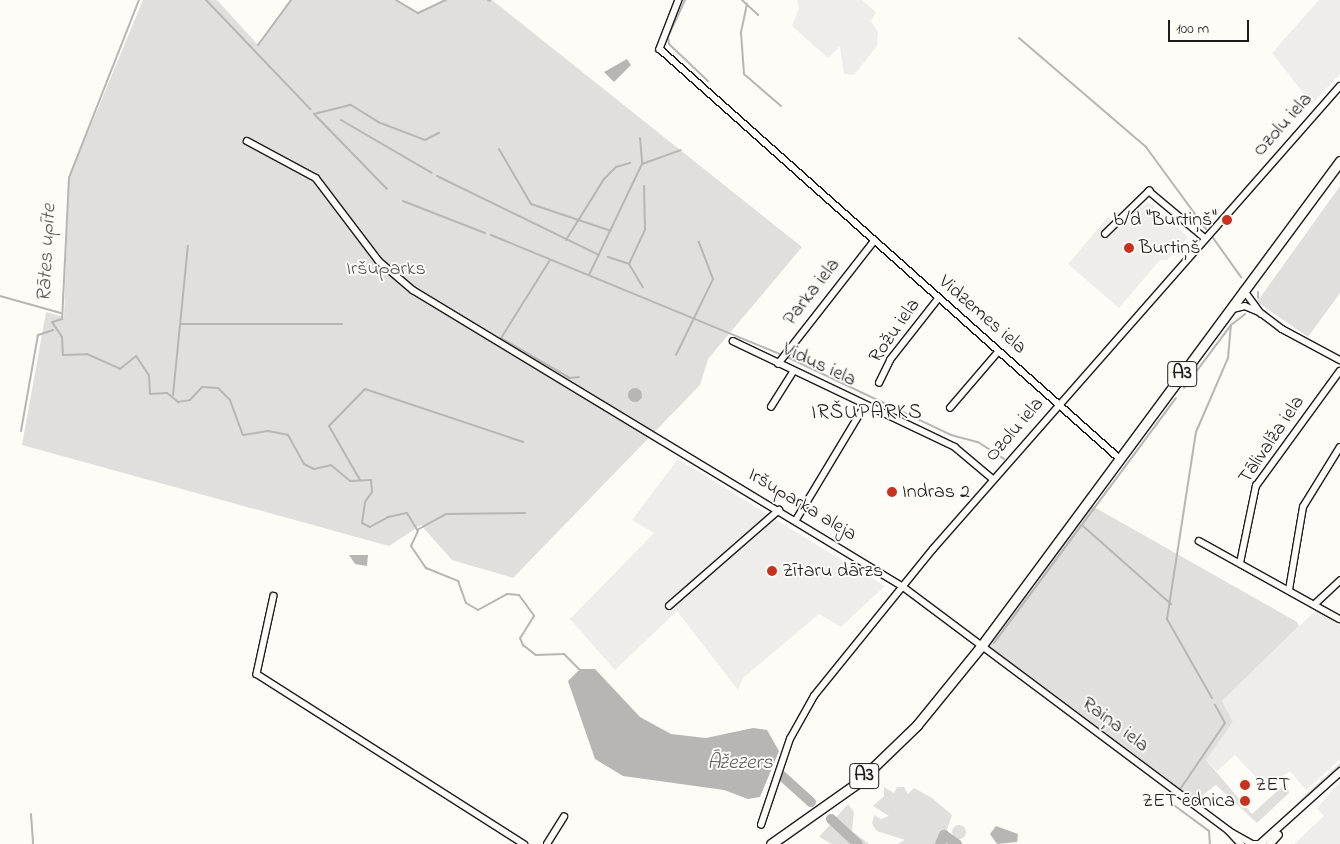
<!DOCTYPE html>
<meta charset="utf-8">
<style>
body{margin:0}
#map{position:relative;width:1340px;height:844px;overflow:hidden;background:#fdfcf7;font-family:"Indie Flower",sans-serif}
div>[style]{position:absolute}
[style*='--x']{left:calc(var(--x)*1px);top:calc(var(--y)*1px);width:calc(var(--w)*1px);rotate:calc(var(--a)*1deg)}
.built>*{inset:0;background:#eeede9}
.green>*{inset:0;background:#e0dfdb}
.round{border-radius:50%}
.water>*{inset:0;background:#b7b6b2}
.stream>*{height:2px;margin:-1px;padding:0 1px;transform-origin:1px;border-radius:1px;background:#b7b6b2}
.river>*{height:10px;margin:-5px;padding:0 5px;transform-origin:5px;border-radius:5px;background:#b7b6b2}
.roads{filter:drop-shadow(1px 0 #1c1c1c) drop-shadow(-1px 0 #1c1c1c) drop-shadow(0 1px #1c1c1c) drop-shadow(0 -1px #1c1c1c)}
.minor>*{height:5.5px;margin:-2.75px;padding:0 2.75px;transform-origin:2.75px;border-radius:2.75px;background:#fdfcf7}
.major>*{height:7px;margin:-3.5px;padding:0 3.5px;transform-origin:3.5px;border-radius:3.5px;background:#fdfcf7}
.highway>*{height:9px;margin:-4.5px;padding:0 4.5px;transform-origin:4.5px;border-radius:4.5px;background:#fdfcf7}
.dots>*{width:14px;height:14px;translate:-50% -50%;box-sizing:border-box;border:2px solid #fdfcf7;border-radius:50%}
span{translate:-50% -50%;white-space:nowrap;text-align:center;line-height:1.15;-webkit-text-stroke:4px #fdfcf7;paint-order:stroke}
.shield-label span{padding:1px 4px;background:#fdfcf7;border:1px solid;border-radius:4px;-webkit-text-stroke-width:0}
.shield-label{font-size:19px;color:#1c1c1c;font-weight:700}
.street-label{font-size:20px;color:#1c1c1c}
.poi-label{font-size:20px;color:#1c1c1c}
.right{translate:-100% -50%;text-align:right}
.left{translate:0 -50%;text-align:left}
.park-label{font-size:20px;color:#575655}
.water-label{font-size:21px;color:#5a5a58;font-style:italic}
.neighbourhood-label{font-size:21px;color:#1c1c1c;letter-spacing:1px}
.scale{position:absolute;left:1168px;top:20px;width:81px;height:22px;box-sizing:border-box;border:2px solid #1c1c1c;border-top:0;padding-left:6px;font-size:15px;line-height:18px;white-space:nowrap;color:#1c1c1c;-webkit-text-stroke:4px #fdfcf7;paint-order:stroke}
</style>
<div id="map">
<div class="built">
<div style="clip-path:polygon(797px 0,862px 0,876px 12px,871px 21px,878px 32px,877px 46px,854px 75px,844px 74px,840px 46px,828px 58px,792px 26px,799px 8px)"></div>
<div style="clip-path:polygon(1319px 0,1340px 0,1340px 74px,1312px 104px,1272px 53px)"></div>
<div style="clip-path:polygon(1148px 202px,1188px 237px,1167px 260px,1160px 260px,1119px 308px,1068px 264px,1108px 217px,1112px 220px,1118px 213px,1125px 219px)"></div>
<div style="clip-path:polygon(678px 459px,822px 548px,885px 586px,841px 627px,819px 614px,743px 678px,738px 690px,677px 611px,615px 670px,570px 619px,654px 533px,632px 520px)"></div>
<div style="clip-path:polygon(1316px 610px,1340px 626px,1340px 759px,1306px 790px,1290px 771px,1265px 787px,1235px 755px,1217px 771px,1206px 760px,1233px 722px,1222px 701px)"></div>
<div style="clip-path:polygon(1340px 782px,1340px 844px,1294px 844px,1324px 816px,1317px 808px)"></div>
</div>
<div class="green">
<div style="clip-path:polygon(143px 0,217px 0,258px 45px,291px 0,396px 0,419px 13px,442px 0,492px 0,802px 247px,708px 359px,700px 385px,513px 578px,452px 560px,421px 525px,389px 546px,22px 445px,46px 312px,64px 317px,69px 178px)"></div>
<div style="clip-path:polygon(1340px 186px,1340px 293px,1308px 337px,1257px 302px)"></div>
<div style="clip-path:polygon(1087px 503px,1297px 622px,1299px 626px,1222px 701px,1233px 722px,1206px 760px,1252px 814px,1285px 784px,1281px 779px,1286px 779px,1289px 793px,1257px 823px,1216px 785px,1196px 800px,1184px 792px,1181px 796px,982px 645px)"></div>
<div style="clip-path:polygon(1340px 763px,1340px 766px,1270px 832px,1305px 795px)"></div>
<div style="clip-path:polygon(884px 787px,894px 793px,897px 787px,904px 787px,908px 794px,914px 788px,932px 798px,952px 815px,946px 832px,958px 844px,897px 844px,905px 840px,877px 831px,872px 824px,874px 815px,881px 819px,889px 816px,873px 806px,884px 796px)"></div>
<div style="clip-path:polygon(848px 804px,854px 812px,852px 831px,869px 844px,832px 844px,819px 837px)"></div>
<div class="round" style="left:952px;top:825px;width:14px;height:14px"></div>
</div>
<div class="water">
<div style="clip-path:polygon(627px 59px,631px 65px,614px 82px,604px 72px)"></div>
<div class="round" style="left:628px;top:388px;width:14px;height:14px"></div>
<div style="clip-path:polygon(349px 555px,368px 555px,367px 566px,355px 564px)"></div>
<div style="clip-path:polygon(580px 669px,595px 669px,640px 717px,671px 734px,706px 738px,753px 728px,767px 730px,779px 751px,760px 797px,748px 799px,724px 790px,623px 776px,595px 759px,568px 681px)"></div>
<div style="clip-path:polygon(996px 826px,1018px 834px,1017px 842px,997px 844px,990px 834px)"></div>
</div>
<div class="stream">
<div style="--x:139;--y:0;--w:191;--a:111.5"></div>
<div style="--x:69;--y:178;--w:141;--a:92.8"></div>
<div style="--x:62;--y:319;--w:10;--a:163"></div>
<div style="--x:52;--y:322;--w:18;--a:56"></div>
<div style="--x:62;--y:337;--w:18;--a:87"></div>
<div style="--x:63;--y:355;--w:24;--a:-2"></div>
<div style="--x:87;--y:354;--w:36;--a:24"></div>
<div style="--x:120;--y:369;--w:21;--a:-39"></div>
<div style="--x:136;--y:356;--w:23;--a:56"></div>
<div style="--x:149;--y:375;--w:19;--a:87"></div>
<div style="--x:150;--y:394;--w:17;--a:-3"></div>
<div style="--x:167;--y:393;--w:14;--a:39"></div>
<div style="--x:178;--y:402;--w:12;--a:-9"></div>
<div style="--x:190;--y:400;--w:18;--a:-47"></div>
<div style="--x:202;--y:387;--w:16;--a:4"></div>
<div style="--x:218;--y:388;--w:17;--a:45"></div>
<div style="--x:230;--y:400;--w:37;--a:70"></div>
<div style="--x:243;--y:435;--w:25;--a:-9"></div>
<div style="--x:268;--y:431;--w:20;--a:11"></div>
<div style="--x:288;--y:435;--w:33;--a:61"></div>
<div style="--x:304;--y:464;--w:11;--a:27"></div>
<div style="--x:314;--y:469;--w:17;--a:-13"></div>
<div style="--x:331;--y:465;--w:25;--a:40"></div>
<div style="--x:350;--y:481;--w:21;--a:-3"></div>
<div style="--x:371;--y:480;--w:12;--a:85"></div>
<div style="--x:372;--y:492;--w:12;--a:125"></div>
<div style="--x:365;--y:502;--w:21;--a:98"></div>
<div style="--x:362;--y:523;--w:9;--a:27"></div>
<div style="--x:370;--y:527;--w:21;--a:-29"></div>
<div style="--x:388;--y:517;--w:19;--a:-12"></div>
<div style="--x:407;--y:513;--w:21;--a:59"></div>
<div style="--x:418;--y:531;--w:17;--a:115"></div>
<div style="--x:411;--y:546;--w:27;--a:56"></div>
<div style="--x:426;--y:568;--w:35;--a:22"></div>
<div style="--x:458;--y:581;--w:23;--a:70"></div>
<div style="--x:466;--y:603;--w:14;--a:30"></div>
<div style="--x:478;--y:610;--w:33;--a:-29"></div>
<div style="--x:507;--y:594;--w:12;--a:5"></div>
<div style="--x:519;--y:595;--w:26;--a:54"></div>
<div style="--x:534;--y:616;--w:26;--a:122"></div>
<div style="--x:520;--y:638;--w:8;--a:67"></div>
<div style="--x:523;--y:645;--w:16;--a:38"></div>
<div style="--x:536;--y:655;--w:28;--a:-2"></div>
<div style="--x:564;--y:654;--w:24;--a:45"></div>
<div style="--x:206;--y:0;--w:151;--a:46.3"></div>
<div style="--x:396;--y:0;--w:26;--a:31"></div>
<div style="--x:418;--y:13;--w:31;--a:-25"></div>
<div style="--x:488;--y:0;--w:2;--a:27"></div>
<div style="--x:685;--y:0;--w:41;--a:114.7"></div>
<div style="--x:668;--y:37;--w:7;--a:82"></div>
<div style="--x:669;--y:44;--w:54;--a:43.5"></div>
<div style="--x:742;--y:0;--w:22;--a:43"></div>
<div style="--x:747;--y:4;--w:30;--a:102"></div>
<div style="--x:741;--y:33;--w:41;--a:85.8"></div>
<div style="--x:744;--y:74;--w:49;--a:40.9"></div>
<div style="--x:1019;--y:38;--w:167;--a:40.6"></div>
<div style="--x:1146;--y:147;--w:102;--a:53.8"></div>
<div style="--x:258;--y:45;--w:56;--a:-53.7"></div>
<div style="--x:341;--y:120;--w:105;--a:30.2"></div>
<div style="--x:640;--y:138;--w:25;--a:85"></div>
<div style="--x:499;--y:149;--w:64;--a:59.8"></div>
<div style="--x:531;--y:204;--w:84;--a:18.6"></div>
<div style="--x:437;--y:176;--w:180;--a:26"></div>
<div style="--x:387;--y:189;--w:105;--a:-134.2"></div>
<div style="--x:314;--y:114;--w:38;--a:-14"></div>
<div style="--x:351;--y:105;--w:32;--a:32"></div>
<div style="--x:378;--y:122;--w:50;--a:21"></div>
<div style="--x:425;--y:140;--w:16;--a:-27"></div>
<div style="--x:403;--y:201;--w:88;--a:21.3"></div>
<div style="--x:491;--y:235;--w:313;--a:22.4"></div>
<div style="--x:1211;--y:235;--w:52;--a:54.5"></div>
<div style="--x:566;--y:240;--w:72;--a:-58.1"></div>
<div style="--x:604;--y:179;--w:17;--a:-45"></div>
<div style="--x:616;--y:167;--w:15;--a:-16"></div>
<div style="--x:608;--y:257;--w:22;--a:18"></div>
<div style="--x:629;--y:264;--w:27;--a:59"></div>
<div style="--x:550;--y:260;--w:92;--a:122.1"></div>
<div style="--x:501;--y:338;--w:80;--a:30.1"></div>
<div style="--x:570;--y:378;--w:9;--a:-6"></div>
<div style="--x:629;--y:264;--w:38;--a:-65"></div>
<div style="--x:645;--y:230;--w:44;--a:-91.3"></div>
<div style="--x:589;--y:275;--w:123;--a:-64.5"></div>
<div style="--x:642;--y:164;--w:41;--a:-19.7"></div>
<div style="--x:0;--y:296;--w:63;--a:15.6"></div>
<div style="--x:1258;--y:298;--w:6;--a:-90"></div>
<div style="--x:181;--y:324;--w:161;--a:0"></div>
<div style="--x:676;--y:355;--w:85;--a:-64"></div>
<div style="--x:713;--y:279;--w:40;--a:-111"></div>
<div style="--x:787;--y:357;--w:182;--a:25.4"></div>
<div style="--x:951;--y:435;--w:28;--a:15"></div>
<div style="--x:978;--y:442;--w:31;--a:33"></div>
<div style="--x:1184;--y:388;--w:79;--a:-53.3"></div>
<div style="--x:1231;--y:325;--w:18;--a:-38"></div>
<div style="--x:173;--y:395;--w:150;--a:-84.3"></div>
<div style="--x:21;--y:431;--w:97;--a:-80"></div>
<div style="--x:38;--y:335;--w:16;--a:-18"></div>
<div style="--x:360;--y:480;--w:62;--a:-119.9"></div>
<div style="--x:329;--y:426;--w:52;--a:-45.8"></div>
<div style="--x:365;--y:389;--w:167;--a:18.5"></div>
<div style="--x:1083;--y:526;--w:118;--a:41.6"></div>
<div style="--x:417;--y:530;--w:33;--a:-29"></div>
<div style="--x:446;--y:514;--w:79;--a:-0.7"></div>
<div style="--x:994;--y:643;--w:305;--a:-53.4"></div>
<div style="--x:1212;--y:698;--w:91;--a:-119.7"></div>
<div style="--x:1167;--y:619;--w:189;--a:-81.2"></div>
<div style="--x:1196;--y:432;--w:81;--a:-66.6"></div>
<div style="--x:1228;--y:358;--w:33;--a:-85"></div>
<div style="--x:1181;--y:788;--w:78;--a:-55.9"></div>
<div style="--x:1225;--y:723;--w:21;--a:-119"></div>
<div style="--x:1171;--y:803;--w:47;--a:36.4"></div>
<div style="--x:1209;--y:831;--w:13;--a:86"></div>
<div style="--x:31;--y:814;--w:30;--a:86"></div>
</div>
<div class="river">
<div style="--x:782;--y:776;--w:39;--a:42"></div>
<div style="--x:831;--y:819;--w:37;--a:43"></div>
<div style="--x:940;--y:844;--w:10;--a:-66"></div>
<div style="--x:944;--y:835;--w:16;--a:35"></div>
</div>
<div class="roads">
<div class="minor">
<div style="--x:679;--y:0;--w:53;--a:111.2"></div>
<div style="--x:660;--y:49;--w:615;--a:41.7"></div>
<div style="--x:247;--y:141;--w:78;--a:28.2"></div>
<div style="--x:316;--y:178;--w:104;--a:52.8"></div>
<div style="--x:379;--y:261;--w:45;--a:40.5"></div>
<div style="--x:413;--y:290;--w:572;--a:31.19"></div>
<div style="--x:902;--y:586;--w:409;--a:36.8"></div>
<div style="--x:1229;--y:831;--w:25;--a:29"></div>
<div style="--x:1105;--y:234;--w:62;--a:-44.3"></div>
<div style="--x:1149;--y:191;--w:73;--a:40"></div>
<div style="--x:1244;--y:290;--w:29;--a:54"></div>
<div style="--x:1261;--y:313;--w:26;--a:37"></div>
<div style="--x:1282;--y:329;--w:66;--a:28.1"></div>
<div style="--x:1233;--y:309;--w:12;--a:-14"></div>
<div style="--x:1245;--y:306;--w:15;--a:23"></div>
<div style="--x:733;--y:341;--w:246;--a:25.5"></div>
<div style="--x:955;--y:447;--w:50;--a:40.1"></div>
<div style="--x:778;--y:364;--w:156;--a:-52"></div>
<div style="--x:879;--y:383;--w:25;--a:-64"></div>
<div style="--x:890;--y:360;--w:78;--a:-51.8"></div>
<div style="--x:771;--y:407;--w:41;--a:-57.8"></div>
<div style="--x:950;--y:408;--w:74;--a:-49.4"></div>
<div style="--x:796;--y:520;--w:134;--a:-59"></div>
<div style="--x:1199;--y:541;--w:161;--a:29"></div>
<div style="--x:1240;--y:563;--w:79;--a:-78.3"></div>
<div style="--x:1256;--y:486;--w:142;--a:-53.9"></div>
<div style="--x:1289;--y:590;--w:84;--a:-80.4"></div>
<div style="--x:1303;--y:507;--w:70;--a:-58.3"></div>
<div style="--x:274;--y:596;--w:80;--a:102.3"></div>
<div style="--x:257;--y:674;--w:317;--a:32.5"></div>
<div style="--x:1316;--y:603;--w:33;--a:-43"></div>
<div style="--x:669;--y:606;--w:146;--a:-41.1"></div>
<div style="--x:761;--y:825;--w:91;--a:-71.4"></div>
<div style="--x:790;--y:739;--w:49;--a:-60.8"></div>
<div style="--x:814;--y:696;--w:189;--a:-51"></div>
<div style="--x:933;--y:549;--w:616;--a:-48.68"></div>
<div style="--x:1229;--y:831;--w:18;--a:47"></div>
<div style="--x:547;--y:844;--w:32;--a:-58"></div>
</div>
<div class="major">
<div style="--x:1260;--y:843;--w:108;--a:-42"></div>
<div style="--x:1250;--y:844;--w:12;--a:0"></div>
<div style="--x:1269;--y:844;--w:13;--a:-48"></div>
</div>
<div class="highway">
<div style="--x:771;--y:844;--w:104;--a:-35.2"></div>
<div style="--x:856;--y:784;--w:85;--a:-44"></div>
<div style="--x:917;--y:725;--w:103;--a:-50.9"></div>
<div style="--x:982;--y:645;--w:602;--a:-53.51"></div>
</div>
</div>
<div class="dots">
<div style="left:1227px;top:220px;background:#c8321e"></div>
<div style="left:1129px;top:248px;background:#c8321e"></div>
<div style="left:892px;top:492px;background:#c8321e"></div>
<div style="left:772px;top:571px;background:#c8321e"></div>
<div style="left:1245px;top:785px;background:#c8321e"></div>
<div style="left:1245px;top:801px;background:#c8321e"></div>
</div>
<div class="shield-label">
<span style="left:1182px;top:374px">A3</span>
<span style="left:864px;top:776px">A3</span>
</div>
<div class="street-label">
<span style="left:1283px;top:125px;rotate:-48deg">Ozolu iela</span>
<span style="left:812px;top:292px;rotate:-52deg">Parka iela</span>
<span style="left:982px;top:315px;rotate:41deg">Vidzemes iela</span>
<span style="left:895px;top:331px;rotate:-55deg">Rožu iela</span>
<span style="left:819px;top:365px;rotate:25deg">Vidus iela</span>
<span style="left:1015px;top:430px;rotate:-49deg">Ozolu iela</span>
<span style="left:1272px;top:440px;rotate:-56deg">Tālivalža iela</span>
<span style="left:802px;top:505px;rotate:31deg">Iršuparka aleja</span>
<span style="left:1115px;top:725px;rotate:37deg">Raiņa iela</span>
</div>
<div class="poi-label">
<span class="right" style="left:1217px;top:220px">b/d "Burtiņš"</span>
<span class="left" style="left:1139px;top:248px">Burtiņš</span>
<span class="left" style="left:902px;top:492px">Indras 2</span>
<span class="left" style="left:782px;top:571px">Zītaru dārzs</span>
<span class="left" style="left:1255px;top:785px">ZET</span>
<span class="right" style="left:1235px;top:801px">ZET ēdnica</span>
</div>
<div class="park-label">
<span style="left:386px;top:269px">Iršuparks</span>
</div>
<div class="water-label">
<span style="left:47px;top:253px;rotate:-87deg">Rātes upīte</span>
<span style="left:740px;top:763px">Āžezers</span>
</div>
<div class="neighbourhood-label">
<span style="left:867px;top:413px">IRŠUPARKS</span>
</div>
<div class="scale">100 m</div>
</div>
